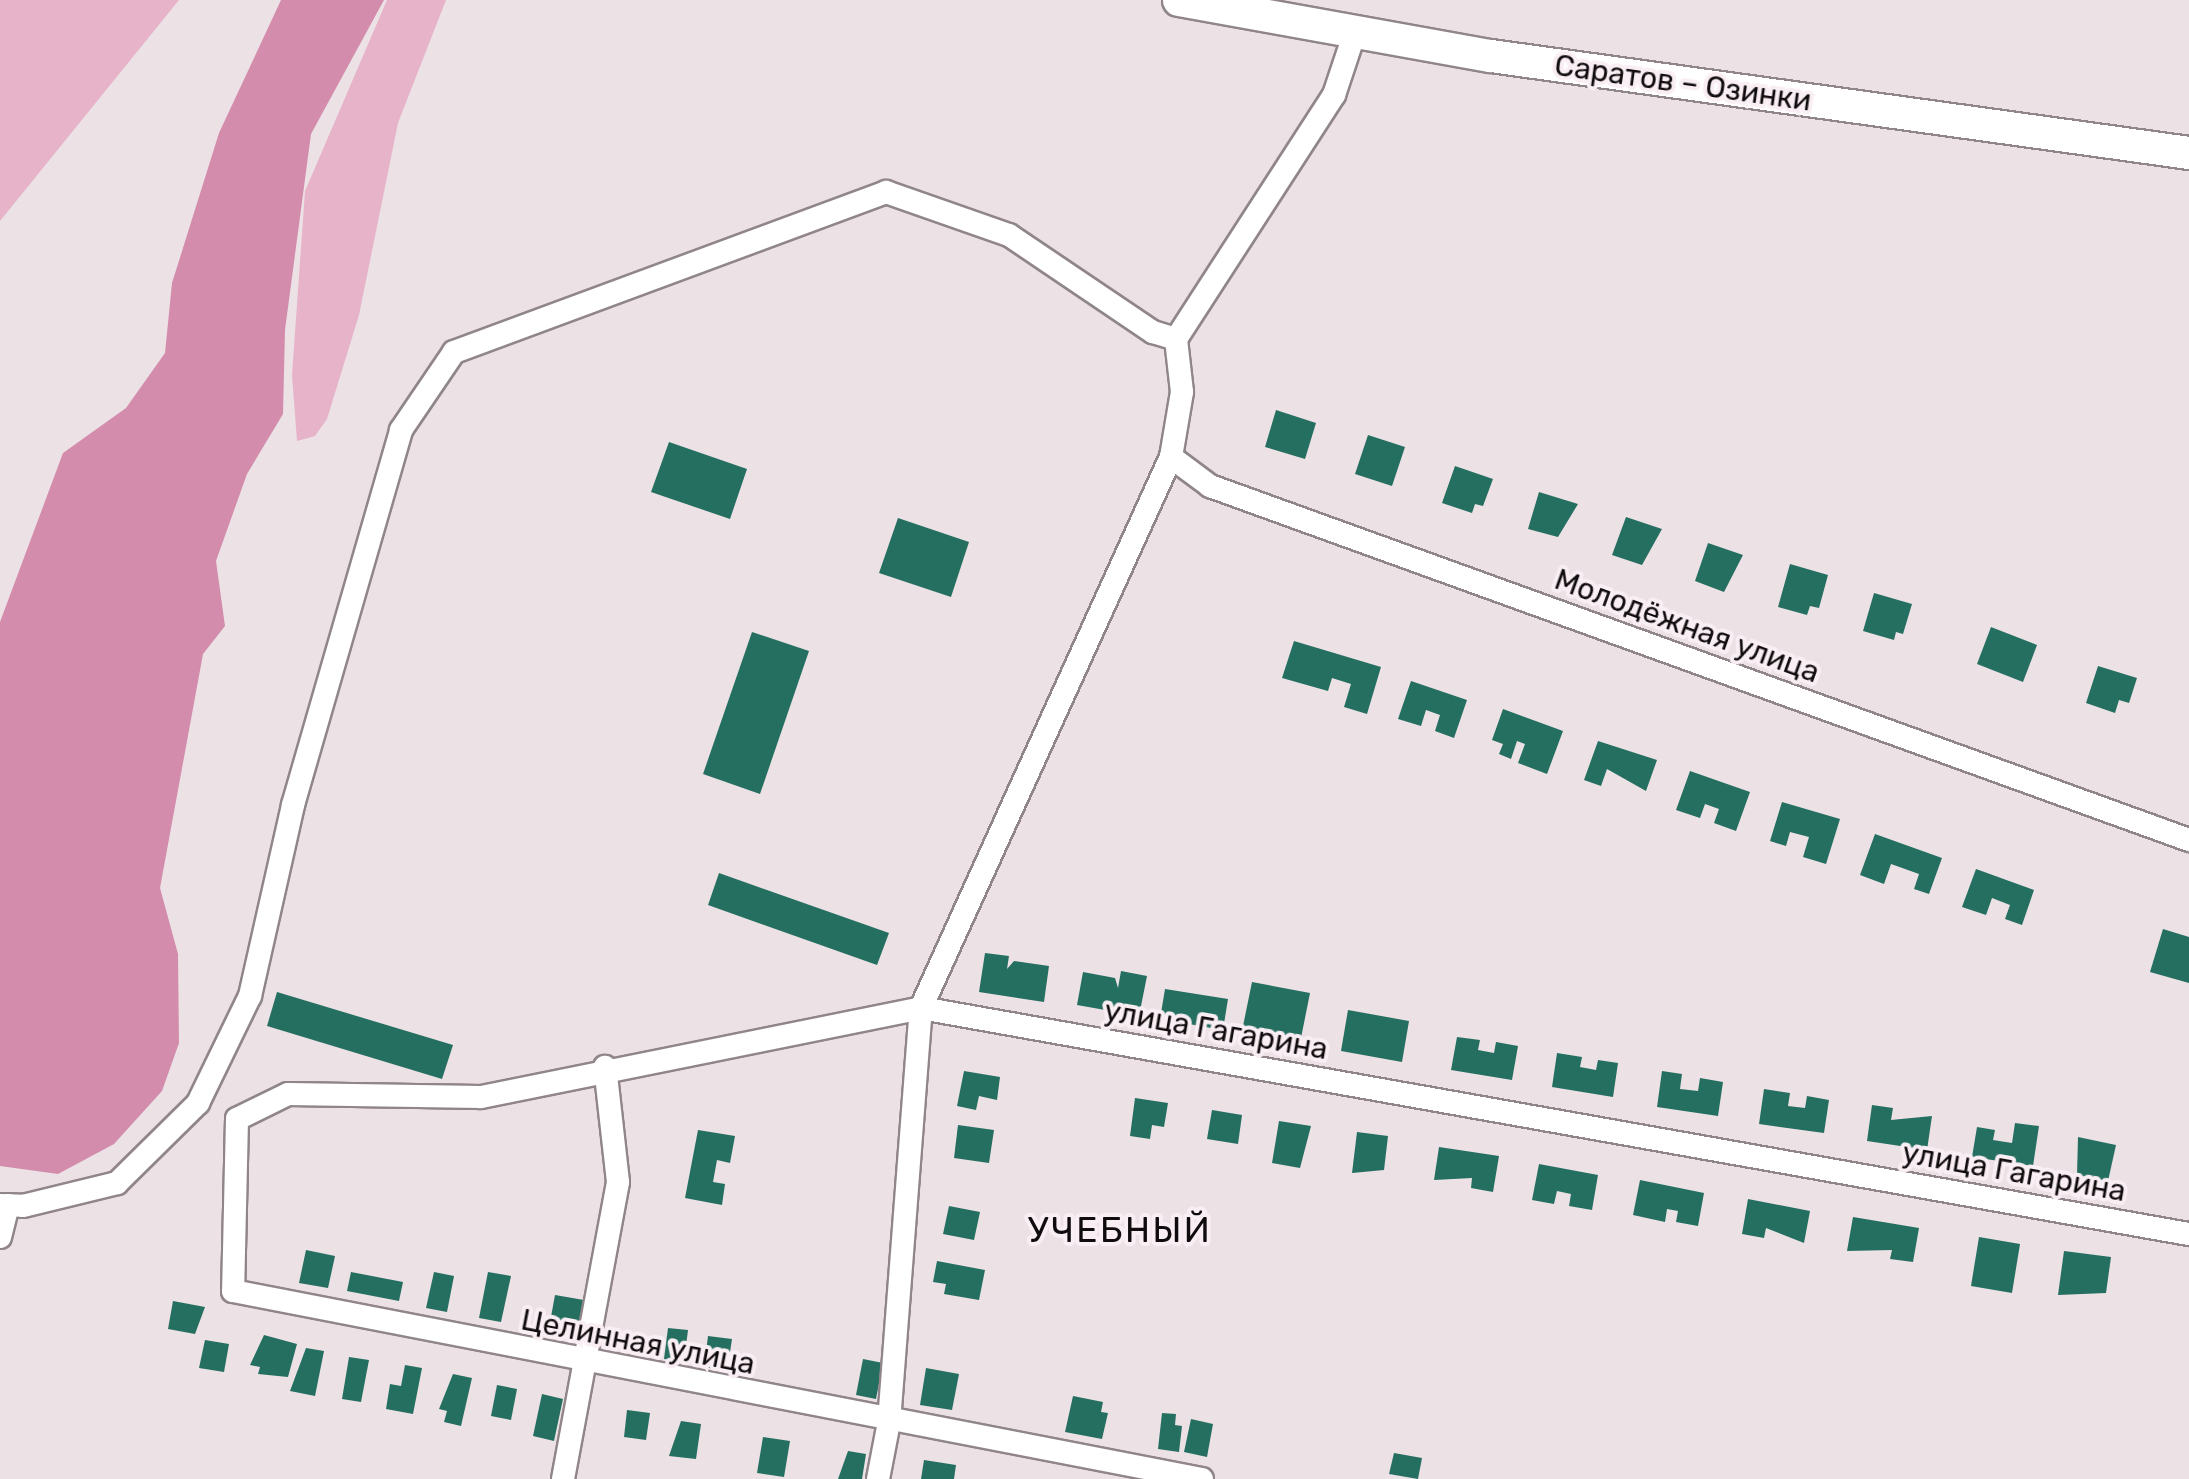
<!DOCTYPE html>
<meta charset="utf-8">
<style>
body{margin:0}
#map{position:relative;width:2189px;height:1479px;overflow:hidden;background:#ece1e5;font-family:Rubik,sans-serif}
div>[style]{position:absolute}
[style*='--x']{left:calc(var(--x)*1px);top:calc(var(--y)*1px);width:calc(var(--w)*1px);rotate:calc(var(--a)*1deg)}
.green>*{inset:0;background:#e6b3c9}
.water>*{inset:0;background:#d38cac}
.building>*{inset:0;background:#256f61}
.roads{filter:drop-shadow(2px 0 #90868a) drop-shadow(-2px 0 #90868a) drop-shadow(0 2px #90868a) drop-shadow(0 -2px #90868a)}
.minor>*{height:22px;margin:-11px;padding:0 11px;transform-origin:11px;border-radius:11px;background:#fff}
.highway>*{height:32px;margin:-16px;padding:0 16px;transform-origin:16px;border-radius:16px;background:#fff}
span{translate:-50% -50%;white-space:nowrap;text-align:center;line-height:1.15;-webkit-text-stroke:8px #f9eef3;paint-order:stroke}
.street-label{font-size:30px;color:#100c0e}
.quarter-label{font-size:35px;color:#100c0e;letter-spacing:2.5px}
</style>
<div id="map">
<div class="green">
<div style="clip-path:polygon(0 0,179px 0,0 221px)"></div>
<div style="clip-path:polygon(387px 0,446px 0,398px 123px,359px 315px,327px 419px,315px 436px,297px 441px,292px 375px,305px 191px)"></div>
</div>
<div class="water">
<div style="clip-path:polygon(281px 0,384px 0,311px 134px,285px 330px,283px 414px,247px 474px,216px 561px,225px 626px,203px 654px,160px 888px,178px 954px,179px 1043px,162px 1091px,114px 1144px,58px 1174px,0 1166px,0 622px,63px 453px,126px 408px,165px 353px,172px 283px,219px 133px)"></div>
</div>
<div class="building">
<div style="clip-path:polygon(1276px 410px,1316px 423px,1305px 459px,1265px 447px)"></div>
<div style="clip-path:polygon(1368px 435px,1405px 447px,1392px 486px,1355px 474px)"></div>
<div style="clip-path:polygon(669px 442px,747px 469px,730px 519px,651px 492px)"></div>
<div style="clip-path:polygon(1455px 466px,1493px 479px,1483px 506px,1475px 504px,1472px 513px,1442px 503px)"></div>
<div style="clip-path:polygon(1539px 492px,1578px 504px,1558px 537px,1528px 529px)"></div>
<div style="clip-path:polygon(1626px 517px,1662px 529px,1642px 565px,1612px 555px)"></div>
<div style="clip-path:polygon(898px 518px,969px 542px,951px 597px,879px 573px)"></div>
<div style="clip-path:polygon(1708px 543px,1743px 555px,1724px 592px,1695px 581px)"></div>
<div style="clip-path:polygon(1790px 564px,1828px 575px,1819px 608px,1810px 606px,1807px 615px,1778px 607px)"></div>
<div style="clip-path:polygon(1874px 593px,1912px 604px,1903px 634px,1896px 632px,1894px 640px,1863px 631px)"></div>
<div style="clip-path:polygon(1991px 627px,2037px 645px,2023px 682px,1977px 664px)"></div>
<div style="clip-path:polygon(752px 632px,809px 651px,760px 794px,703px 774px)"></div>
<div style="clip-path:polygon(1294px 641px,1381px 667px,1367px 714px,1344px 707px,1351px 684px,1332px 678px,1328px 691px,1282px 678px)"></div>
<div style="clip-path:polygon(2098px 666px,2137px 678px,2129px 703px,2119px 700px,2115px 713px,2086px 703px)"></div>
<div style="clip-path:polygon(1411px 681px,1467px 700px,1454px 738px,1435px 731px,1440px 715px,1426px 710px,1421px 726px,1398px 719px)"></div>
<div style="clip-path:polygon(1503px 709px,1563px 731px,1547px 774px,1518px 763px,1525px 744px,1517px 741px,1511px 759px,1499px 754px,1503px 744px,1492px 740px)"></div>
<div style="clip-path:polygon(1598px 741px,1657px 760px,1646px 791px,1607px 769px,1601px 786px,1584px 780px)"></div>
<div style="clip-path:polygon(1690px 771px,1750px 792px,1736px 831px,1714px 823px,1719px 809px,1705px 804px,1700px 818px,1676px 810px)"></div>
<div style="clip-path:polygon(1782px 802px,1840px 819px,1826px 864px,1803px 857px,1809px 837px,1790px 832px,1786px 846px,1770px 841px)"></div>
<div style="clip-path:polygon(1875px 834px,1942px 858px,1929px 894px,1914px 889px,1919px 874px,1891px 864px,1884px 884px,1860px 875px)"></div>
<div style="clip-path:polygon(1976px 869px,2034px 890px,2022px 925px,2005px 919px,2010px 905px,1992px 898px,1986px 915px,1962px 907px)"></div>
<div style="clip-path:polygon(719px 873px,889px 933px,877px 965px,708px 905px)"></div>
<div style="clip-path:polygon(2163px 929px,2189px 937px,2189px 983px,2150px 972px)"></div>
<div style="clip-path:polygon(985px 953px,1009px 956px,1007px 969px,1014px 961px,1049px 966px,1044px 1002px,979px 992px)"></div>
<div style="clip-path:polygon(1121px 971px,1147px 976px,1139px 1016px,1077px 1005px,1083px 972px,1115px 978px,1118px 988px)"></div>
<div style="clip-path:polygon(1252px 982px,1310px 993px,1300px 1043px,1242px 1031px)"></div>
<div style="clip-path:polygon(1165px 989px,1228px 999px,1223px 1030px,1160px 1019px)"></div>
<div style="clip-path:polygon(277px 992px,453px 1045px,442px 1079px,267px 1026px)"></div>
<div style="clip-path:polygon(1348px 1010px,1409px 1021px,1402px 1062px,1341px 1051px)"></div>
<div style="clip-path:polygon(1457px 1037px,1480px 1040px,1478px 1050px,1494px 1053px,1496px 1042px,1518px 1046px,1512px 1080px,1451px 1070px)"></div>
<div style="clip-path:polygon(1557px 1053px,1582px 1057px,1580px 1067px,1596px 1070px,1598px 1060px,1618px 1063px,1613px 1097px,1552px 1087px)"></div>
<div style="clip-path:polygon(964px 1071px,1000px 1077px,997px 1100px,979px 1096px,976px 1110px,957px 1106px)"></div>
<div style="clip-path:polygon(1662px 1071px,1682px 1074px,1680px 1089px,1698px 1091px,1700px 1078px,1723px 1082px,1718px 1116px,1657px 1107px)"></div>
<div style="clip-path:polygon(1764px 1089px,1790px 1093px,1788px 1106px,1805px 1108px,1807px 1096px,1829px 1100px,1824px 1133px,1759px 1124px)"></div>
<div style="clip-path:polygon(1135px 1098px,1168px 1103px,1164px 1127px,1152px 1125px,1150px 1139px,1130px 1136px)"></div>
<div style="clip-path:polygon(1872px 1105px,1893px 1108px,1891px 1120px,1932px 1116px,1927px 1150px,1867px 1141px)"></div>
<div style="clip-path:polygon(1212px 1110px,1242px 1115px,1238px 1144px,1207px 1139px)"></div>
<div style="clip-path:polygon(1279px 1121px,1311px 1126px,1300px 1168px,1272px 1163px)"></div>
<div style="clip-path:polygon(2015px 1123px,2039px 1126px,2033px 1166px,1972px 1157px,1977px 1127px,1995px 1130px,1993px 1140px,2012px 1143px)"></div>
<div style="clip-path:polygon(958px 1125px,994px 1130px,989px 1163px,954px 1158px)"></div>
<div style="clip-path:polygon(698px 1130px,735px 1136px,730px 1163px,717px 1160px,713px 1182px,725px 1184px,722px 1205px,685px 1198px)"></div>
<div style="clip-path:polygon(1357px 1132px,1388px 1136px,1384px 1170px,1352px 1173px)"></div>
<div style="clip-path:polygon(2078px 1137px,2116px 1145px,2108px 1181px,2077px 1175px)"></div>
<div style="clip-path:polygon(1439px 1147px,1499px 1156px,1493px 1192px,1471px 1188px,1472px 1178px,1434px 1180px)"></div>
<div style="clip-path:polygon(1539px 1164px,1598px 1175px,1592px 1210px,1569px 1206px,1571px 1194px,1557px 1191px,1554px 1204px,1532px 1200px)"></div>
<div style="clip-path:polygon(1640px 1180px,1704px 1193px,1698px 1226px,1676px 1222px,1678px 1211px,1667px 1209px,1665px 1222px,1633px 1215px)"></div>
<div style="clip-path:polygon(1748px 1199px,1810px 1211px,1804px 1243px,1766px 1228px,1764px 1238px,1742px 1234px)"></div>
<div style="clip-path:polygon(949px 1206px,980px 1212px,974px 1240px,943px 1234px)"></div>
<div style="clip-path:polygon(1853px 1217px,1919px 1228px,1913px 1262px,1890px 1259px,1892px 1250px,1847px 1251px)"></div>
<div style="clip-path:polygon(1979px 1237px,2020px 1244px,2012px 1293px,1971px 1286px)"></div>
<div style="clip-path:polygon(306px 1250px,335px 1256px,328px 1288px,299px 1283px)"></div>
<div style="clip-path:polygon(2064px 1251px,2111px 1257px,2106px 1293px,2058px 1295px)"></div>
<div style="clip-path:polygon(937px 1261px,985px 1270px,979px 1300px,944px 1294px,946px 1284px,933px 1282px)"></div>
<div style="clip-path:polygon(351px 1272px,403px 1282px,399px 1301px,347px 1291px)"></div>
<div style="clip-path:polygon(434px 1272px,454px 1276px,447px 1312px,426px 1308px)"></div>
<div style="clip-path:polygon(488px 1272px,511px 1276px,501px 1322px,479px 1318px)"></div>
<div style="clip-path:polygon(555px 1295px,584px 1300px,576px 1339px,548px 1333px)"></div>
<div style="clip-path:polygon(173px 1301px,205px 1307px,195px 1334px,168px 1329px)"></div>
<div style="clip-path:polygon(668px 1328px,688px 1330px,684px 1361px,664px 1359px)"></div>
<div style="clip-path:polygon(264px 1335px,297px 1344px,288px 1377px,258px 1374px,260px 1367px,250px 1365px)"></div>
<div style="clip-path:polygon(708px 1336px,732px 1339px,727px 1371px,704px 1367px)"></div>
<div style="clip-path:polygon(205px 1340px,229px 1344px,224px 1372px,199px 1368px)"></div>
<div style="clip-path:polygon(306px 1348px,324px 1351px,315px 1396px,290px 1391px)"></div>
<div style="clip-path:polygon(349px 1357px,369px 1360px,361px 1402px,342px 1399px)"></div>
<div style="clip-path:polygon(863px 1359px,883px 1363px,876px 1399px,856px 1395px)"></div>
<div style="clip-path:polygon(405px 1365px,422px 1368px,413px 1414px,386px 1409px,390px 1384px,401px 1386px)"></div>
<div style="clip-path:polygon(926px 1368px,959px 1374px,952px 1410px,920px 1405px)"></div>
<div style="clip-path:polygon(453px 1374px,472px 1378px,461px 1426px,444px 1422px,447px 1411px,439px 1409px)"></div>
<div style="clip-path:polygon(497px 1385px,517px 1389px,511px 1420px,491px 1416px)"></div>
<div style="clip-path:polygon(542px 1394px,563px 1399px,554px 1441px,533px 1436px)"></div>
<div style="clip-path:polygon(1073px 1396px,1103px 1402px,1101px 1412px,1108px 1413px,1102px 1439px,1065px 1432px)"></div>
<div style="clip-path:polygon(627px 1410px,650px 1413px,646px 1440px,624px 1437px)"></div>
<div style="clip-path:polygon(1162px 1413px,1176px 1414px,1175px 1425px,1182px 1426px,1179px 1452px,1158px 1449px)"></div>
<div style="clip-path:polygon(1191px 1419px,1213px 1424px,1207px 1457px,1184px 1452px)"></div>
<div style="clip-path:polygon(681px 1421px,701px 1424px,696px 1459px,669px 1456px)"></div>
<div style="clip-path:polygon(763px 1437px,790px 1441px,784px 1477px,757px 1473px)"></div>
<div style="clip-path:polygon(848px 1451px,866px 1454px,862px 1479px,838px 1479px)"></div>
<div style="clip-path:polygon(1394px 1453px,1422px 1458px,1418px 1479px,1389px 1474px)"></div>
<div style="clip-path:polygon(924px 1460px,956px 1465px,954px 1479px,921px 1479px)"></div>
</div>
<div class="roads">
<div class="minor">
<div style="--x:1171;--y:457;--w:49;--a:36.6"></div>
<div style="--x:1210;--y:486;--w:1041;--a:19.88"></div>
<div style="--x:237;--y:1119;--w:57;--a:-26.1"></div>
<div style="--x:288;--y:1094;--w:193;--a:0.9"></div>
<div style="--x:481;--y:1097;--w:449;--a:-11.4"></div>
<div style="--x:921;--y:1008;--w:1288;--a:10.11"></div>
<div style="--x:237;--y:1119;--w:172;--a:91.3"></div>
<div style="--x:233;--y:1291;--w:987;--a:10.98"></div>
<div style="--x:0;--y:1205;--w:23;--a:2"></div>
<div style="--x:23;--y:1206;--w:97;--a:-13.7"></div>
<div style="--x:117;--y:1183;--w:114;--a:-44.6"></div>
<div style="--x:198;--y:1103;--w:119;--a:-64.1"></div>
<div style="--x:250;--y:996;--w:196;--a:-77.3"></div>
<div style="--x:293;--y:805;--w:390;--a:-73.9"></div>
<div style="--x:401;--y:430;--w:94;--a:-55.8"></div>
<div style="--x:454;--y:352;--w:461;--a:-20.3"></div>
<div style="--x:886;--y:192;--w:130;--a:19.3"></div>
<div style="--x:1009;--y:235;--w:174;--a:34"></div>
<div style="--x:1153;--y:332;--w:24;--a:17"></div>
<div style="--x:0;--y:1237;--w:33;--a:-76"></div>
<div style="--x:563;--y:1479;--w:302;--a:-79.5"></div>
<div style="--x:618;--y:1182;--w:116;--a:-96.4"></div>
<div style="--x:878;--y:1479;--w:58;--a:-79.1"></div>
<div style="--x:889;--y:1422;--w:415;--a:-85.6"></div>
<div style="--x:921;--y:1008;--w:605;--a:-65.6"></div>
<div style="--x:1171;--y:457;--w:66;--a:-80.4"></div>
<div style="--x:1182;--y:392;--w:53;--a:-96.5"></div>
<div style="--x:1176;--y:339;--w:291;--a:-57.1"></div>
<div style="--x:1334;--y:95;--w:66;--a:-71.6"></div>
</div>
<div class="highway">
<div style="--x:1179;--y:0;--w:317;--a:10.2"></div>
<div style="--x:1491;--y:56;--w:705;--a:7.91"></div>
</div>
</div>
<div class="street-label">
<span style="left:1683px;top:83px;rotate:8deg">Саратов – Озинки</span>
<span style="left:1687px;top:626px;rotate:20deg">Молодёжная улица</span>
<span style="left:1216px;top:1030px;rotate:10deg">улица Гагарина</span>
<span style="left:2014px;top:1172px;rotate:10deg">улица Гагарина</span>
<span style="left:638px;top:1342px;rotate:11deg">Целинная улица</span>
</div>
<div class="quarter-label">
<span style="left:1120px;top:1230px">УЧЕБНЫЙ</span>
</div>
</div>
